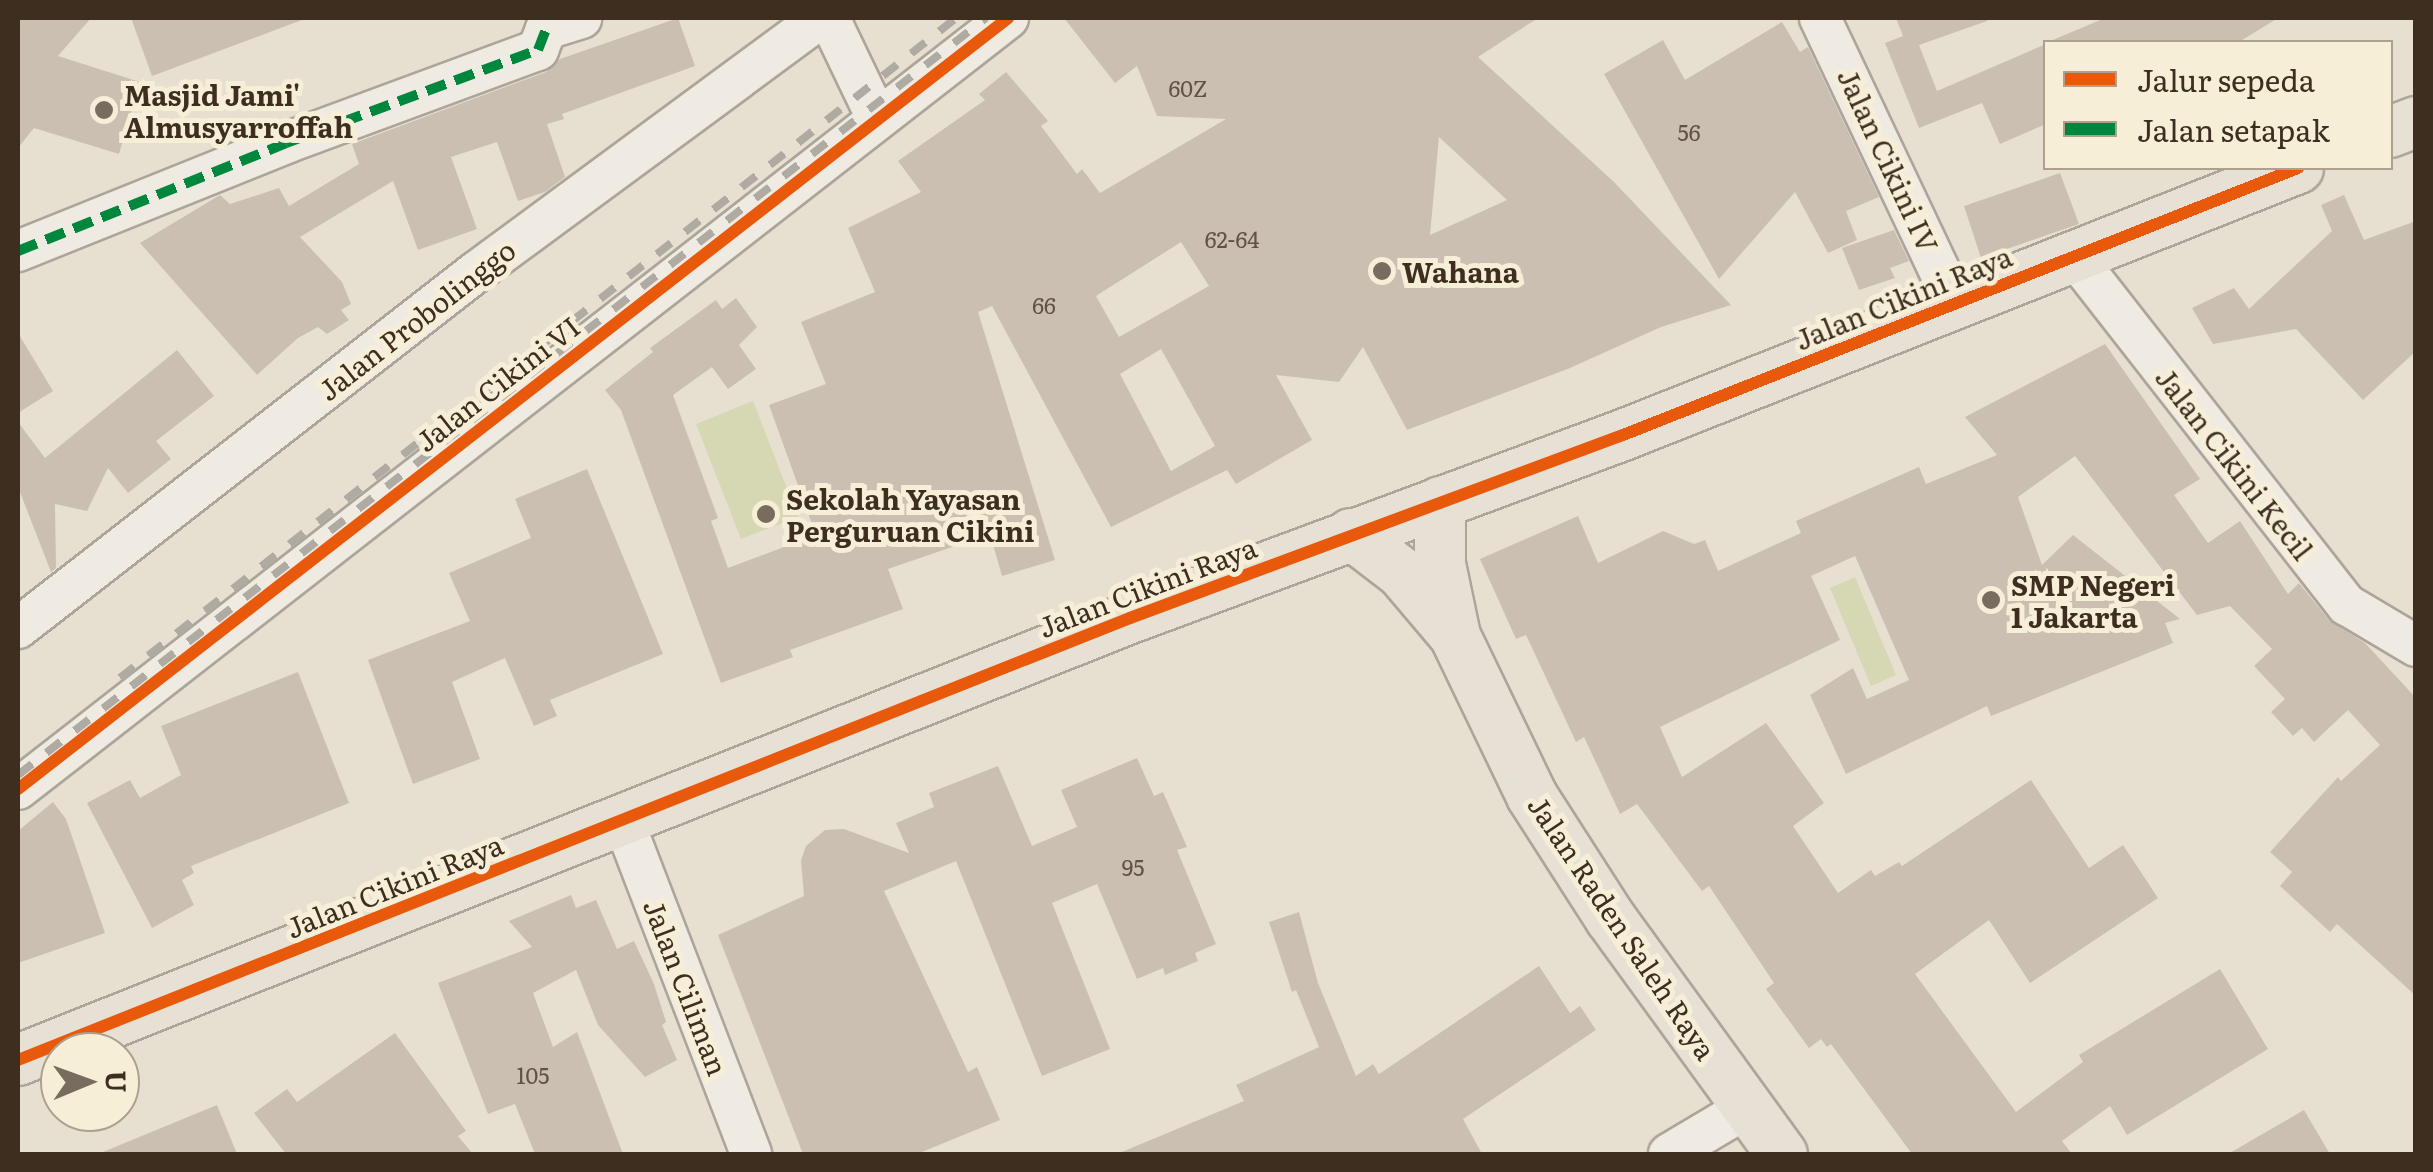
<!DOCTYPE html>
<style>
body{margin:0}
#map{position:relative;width:2433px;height:1172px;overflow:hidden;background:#e7e0d1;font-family:Literata,serif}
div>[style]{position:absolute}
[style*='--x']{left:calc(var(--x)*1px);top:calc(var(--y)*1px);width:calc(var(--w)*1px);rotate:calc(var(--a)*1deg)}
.green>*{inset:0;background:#d6d7b3}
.building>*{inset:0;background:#cbbfb2}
.roads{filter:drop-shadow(2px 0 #ada599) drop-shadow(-2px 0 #ada599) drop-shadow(0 2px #ada599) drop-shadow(0 -2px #ada599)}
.minor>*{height:40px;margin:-20px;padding:0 20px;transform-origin:20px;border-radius:20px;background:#efebe3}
.major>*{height:50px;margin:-25px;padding:0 25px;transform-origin:25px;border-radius:25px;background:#e6e1d4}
.rail>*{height:8px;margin-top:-4px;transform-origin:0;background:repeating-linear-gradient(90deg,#afaaa2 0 18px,transparent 0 36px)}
.quiet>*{height:10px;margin-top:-5px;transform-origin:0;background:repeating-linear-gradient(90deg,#00873e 0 20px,transparent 0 30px)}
.cycleway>*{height:12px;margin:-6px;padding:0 6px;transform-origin:6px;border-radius:6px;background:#e8590c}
.dots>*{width:28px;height:28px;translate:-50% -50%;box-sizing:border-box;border:5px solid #f7eed8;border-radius:50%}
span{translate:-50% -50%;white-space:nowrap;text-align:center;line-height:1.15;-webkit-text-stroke:10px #f7eed8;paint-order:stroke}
.number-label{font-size:22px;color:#605244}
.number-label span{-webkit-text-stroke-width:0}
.poi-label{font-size:28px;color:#3d2e20;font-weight:700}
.left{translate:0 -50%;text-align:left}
.street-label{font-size:28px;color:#3d2e20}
.frame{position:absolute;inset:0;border:20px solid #3d2e20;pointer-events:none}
.legend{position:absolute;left:2043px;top:40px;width:350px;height:130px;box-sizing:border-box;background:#f7eed8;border:2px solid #ada18e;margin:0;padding:12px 18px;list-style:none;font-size:30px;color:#3d2e20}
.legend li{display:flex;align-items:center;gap:20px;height:50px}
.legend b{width:50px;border:2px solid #ada18e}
.north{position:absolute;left:40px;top:1032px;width:100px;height:100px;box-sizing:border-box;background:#f7eed8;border:2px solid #ada18e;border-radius:50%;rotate:89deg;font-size:28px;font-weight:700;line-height:40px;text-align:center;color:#3d2e20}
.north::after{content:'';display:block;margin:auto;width:35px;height:45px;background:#786c5e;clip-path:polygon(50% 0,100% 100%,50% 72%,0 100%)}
</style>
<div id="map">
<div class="green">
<div style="clip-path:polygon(753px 401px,798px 517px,741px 539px,696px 424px)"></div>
<div style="clip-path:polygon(1855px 577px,1896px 675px,1871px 686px,1830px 588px)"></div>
</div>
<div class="building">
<div style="clip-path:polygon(18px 18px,91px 18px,58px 56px,140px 82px,119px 154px,34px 128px,18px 148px)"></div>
<div style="clip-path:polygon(131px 18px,301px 18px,302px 20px,152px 76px)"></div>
<div style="clip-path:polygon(678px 18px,695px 66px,562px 114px,564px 119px,547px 124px,565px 177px,545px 192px,518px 201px,497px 142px,451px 157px,477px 229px,418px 250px,393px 181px,300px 237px,342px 282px,351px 304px,341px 310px,349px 320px,327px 334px,318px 327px,298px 338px,257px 375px,140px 243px,220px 195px,230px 204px,279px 188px,289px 206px,359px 164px,352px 144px,546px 72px,560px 59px)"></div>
<div style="clip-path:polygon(evenodd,1064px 18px,1538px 18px,1478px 57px,1614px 182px,1731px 305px,1661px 327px,1570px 368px,1407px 430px,1363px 347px,1339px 382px,1276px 375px,1312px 440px,1236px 484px,1227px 470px,1111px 527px,992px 306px,978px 312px,1055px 560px,1002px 576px,990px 534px,888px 569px,903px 609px,790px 650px,793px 657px,721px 683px,621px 410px,605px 390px,653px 352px,650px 348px,716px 300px,722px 309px,736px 298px,757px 327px,739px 345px,756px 369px,728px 389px,712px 367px,673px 395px,718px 518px,711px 521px,728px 568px,816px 535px,769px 405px,826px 384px,801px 322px,875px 292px,848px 228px,921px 192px,898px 161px,985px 100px,979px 94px,1006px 72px,1048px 121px,1041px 126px,1077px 174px,1082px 169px,1100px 193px,1226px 119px,1157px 116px,1137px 66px,1115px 83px,1064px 18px,1439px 137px,1507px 200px,1430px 235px,1439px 137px,1064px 18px,1181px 242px,1209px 286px,1119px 337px,1096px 296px,1181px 242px,1064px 18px,1161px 349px,1215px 446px,1171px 471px,1120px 374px,1161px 349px)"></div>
<div style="clip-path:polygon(1896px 18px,1986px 18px,1987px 21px,1919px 45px,1937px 91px,2046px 44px,2046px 124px,2000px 144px,1982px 103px,1919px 128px,1885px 43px,1903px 36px)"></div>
<div style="clip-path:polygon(2105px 18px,2278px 18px,2239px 42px,2048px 42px)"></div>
<div style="clip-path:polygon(1782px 22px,1800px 52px,1808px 47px,1879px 197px,1846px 211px,1857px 240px,1828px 253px,1795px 192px,1719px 279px,1604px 74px,1663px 40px,1685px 80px)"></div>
<div style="clip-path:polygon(2060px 173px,2079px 224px,1981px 258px,1964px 206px)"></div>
<div style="clip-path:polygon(2344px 195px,2364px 240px,2416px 221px,2416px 351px,2363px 400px,2296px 329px,2213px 344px,2192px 308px,2234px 288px,2249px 309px,2332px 231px,2321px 205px)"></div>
<div style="clip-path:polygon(1894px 230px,1909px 261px,1890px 268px,1895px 278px,1859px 290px,1842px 248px)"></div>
<div style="clip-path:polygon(18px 333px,53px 391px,18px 413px)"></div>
<div style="clip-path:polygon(2105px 344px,2200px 479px,2174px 495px,2208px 543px,2240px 521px,2288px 594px,2299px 583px,2329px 620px,2365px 643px,2416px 698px,2416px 996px,2337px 924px,2330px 932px,2280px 886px,2292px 872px,2270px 852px,2338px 777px,2341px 781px,2380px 745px,2348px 710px,2314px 742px,2302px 728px,2293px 736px,2271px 712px,2285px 699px,2254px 666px,2272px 649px,2230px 606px,2197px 615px,2075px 456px,2018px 497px,2042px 565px,2073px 535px,2180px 619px,2165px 623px,2173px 643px,1991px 716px,1987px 706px,1846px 774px,1810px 695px,1853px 668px,1867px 699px,1909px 680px,1855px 556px,1811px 576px,1840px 640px,1660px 727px,1682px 777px,1766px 723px,1824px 803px,1793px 826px,1838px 893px,1871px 870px,1875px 876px,1899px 862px,1902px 866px,2031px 780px,2089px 868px,2123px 845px,2158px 898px,2030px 983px,1989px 920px,1915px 974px,2016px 1112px,2083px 1062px,2079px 1055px,2220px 969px,2268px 1049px,2127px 1135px,2110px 1106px,2062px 1141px,2072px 1154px,1912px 1154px,1831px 1044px,1827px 1047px,1821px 1039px,1809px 1048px,1766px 989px,1774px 983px,1709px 886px,1702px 891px,1637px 804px,1620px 814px,1584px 737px,1576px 742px,1526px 635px,1516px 639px,1480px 559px,1578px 516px,1598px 563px,1663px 531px,1694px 544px,1705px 540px,1718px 571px,1801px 533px,1796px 521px,1919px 467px,1926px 484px,1997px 455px,1965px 417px)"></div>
<div style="clip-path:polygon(177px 350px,214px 396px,156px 441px,171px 459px,128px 493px,108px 468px,87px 511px,55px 504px,56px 568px,51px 572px,18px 487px,18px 422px,45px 458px)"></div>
<div style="clip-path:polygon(587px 469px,663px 654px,550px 700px,557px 716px,534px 726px,505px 658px,452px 682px,480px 759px,413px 784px,368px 660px,470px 621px,449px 573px,531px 538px,515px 499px)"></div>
<div style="clip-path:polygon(298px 672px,349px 803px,191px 866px,194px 873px,182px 880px,194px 905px,152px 928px,87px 803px,130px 780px,140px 798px,181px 775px,161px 726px)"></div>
<div style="clip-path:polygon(1137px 758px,1154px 796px,1163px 792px,1187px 847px,1177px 850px,1216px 944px,1195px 953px,1198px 961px,1165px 975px,1163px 968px,1137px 979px,1097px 884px,1052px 903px,1110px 1049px,1042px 1076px,956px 861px,884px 891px,968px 1072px,977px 1067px,1000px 1120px,917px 1154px,803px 1154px,718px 935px,804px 896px,801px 860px,806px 846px,825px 830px,844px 829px,909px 853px,896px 823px,934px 807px,929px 793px,998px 766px,1032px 846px,1077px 827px,1061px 790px)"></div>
<div style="clip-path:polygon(53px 802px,66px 819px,105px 933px,18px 963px,18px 831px)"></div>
<div style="clip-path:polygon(571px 895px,576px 908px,596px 900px,617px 949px,634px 941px,654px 984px,666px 1022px,662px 1025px,677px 1060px,645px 1077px,598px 1025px,576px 970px,533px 993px,553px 1047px,577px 1032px,623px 1154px,535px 1154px,515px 1104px,488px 1114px,438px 983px,532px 947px,509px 921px)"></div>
<div style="clip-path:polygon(1299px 912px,1318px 983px,1356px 1076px,1373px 1064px,1379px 1074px,1539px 966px,1570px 1013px,1580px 1006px,1596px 1030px,1463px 1119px,1482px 1154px,1117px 1154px,1244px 1101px,1236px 1085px,1319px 1047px,1296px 990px,1292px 992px,1269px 922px)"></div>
<div style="clip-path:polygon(395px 1033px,466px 1131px,458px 1136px,473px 1154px,286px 1154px,254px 1113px,287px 1089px,297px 1102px)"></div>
<div style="clip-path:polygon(217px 1105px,237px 1154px,98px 1154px)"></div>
<div style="clip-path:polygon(2304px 1110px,2330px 1154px,2228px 1154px)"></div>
</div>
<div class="roads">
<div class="minor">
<div style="--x:829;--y:18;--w:111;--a:64.4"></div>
<div style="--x:1820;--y:18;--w:315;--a:64.7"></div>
<div style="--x:18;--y:251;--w:289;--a:-21.9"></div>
<div style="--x:286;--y:143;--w:269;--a:-20.3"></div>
<div style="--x:538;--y:50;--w:22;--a:-69"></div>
<div style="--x:546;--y:29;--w:37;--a:-17"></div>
<div style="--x:2074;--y:256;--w:443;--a:52"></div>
<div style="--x:2347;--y:605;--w:80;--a:30.7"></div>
<div style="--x:18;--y:628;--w:580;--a:-37.86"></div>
<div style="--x:476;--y:272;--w:428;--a:-36.4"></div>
<div style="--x:18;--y:789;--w:1255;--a:-37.91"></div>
<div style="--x:623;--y:820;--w:358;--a:69"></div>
<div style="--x:1669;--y:1154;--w:92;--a:-30.7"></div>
</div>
<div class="major">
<div style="--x:2390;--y:132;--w:28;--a:-21"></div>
<div style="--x:1440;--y:502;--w:62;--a:90"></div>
<div style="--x:1440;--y:564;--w:74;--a:78.2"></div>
<div style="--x:1455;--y:636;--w:178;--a:64.3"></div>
<div style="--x:1532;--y:796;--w:146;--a:57.3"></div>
<div style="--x:1611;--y:919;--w:291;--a:54"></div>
<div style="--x:1351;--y:534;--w:64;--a:37.4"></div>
<div style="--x:1402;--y:573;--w:76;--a:49.8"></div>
<div style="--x:18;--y:1060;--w:1197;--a:-21.68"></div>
<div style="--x:1130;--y:618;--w:526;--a:-20.36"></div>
<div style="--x:1623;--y:435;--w:726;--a:-21.58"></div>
</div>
</div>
<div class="rail">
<div style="--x:120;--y:678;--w:1065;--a:-38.29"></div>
<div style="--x:18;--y:775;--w:1229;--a:-38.03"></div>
</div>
<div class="quiet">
<div style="--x:18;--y:251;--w:289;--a:-21.9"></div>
<div style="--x:286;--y:143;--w:269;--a:-20.3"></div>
<div style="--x:538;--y:50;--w:22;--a:-69"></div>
</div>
<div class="cycleway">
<div style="--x:18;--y:789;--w:1255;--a:-37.91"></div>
<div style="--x:18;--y:1060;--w:1197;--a:-21.68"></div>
<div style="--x:1130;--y:618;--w:526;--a:-20.36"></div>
<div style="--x:1623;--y:435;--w:726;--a:-21.58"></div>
</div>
<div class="dots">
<div style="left:104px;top:110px;background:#786c5e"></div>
<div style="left:1382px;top:271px;background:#786c5e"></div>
<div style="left:766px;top:514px;background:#786c5e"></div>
<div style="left:1991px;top:600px;background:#786c5e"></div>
</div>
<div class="number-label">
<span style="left:1188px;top:88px">60Z</span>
<span style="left:1689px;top:132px">56</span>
<span style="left:1232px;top:239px">62-64</span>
<span style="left:1044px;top:305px">66</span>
<span style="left:1133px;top:867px">95</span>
<span style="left:533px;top:1075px">105</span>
</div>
<div class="poi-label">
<span class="left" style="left:124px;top:110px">Masjid Jami'<br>Almusyarroffah</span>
<span class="left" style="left:1402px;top:271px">Wahana</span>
<span class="left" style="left:786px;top:514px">Sekolah Yayasan<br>Perguruan Cikini</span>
<span class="left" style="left:2011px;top:600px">SMP Negeri<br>1 Jakarta</span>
</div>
<div class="street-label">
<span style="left:1889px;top:160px;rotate:65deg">Jalan Cikini IV</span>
<span style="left:1903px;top:297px;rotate:-22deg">Jalan Cikini Raya</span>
<span style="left:416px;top:319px;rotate:-38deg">Jalan Probolinggo</span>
<span style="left:497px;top:383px;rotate:-38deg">Jalan Cikini VI</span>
<span style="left:2235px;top:463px;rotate:52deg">Jalan Cikini Kecil</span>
<span style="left:1147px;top:586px;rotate:-21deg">Jalan Cikini Raya</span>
<span style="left:394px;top:885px;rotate:-22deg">Jalan Cikini Raya</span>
<span style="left:1623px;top:927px;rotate:56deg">Jalan Raden Saleh Raya</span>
<span style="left:687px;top:987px;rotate:69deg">Jalan Ciliman</span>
</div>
<div class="frame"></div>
<ul class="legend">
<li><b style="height:12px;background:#e8590c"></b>Jalur sepeda</li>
<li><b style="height:12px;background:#00873e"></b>Jalan setapak</li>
</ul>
<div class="north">U</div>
</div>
